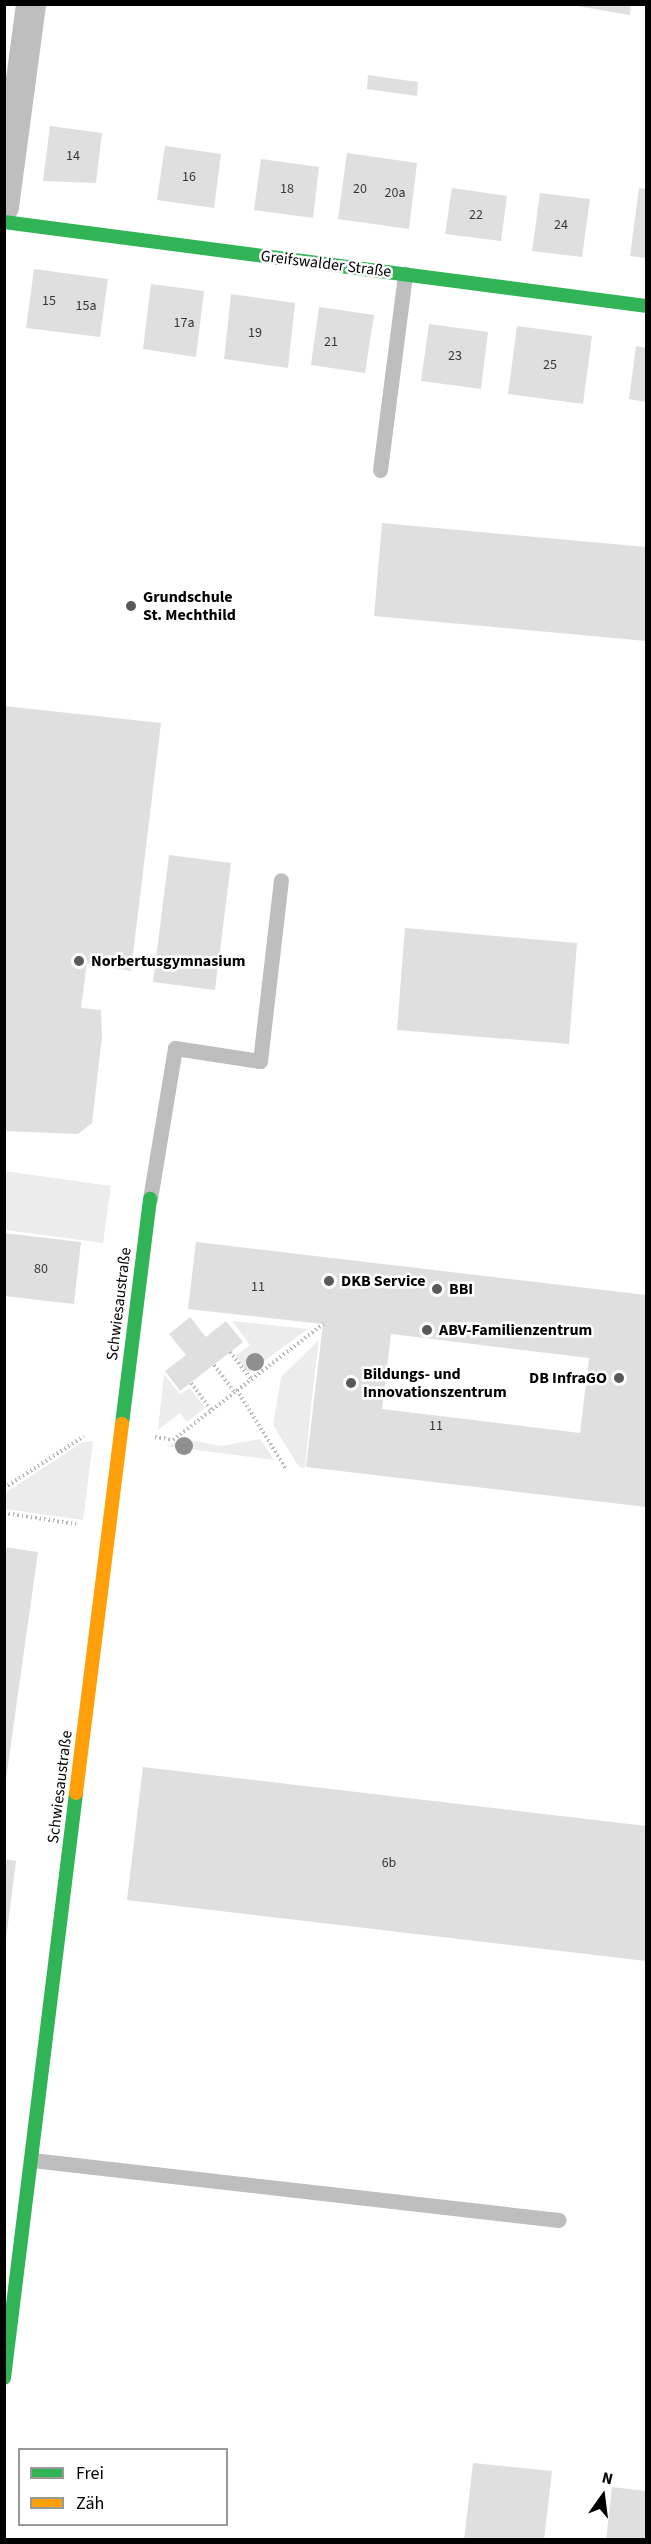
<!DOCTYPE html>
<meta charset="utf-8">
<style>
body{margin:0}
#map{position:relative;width:651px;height:2544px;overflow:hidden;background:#fff;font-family:"Source Sans 3",sans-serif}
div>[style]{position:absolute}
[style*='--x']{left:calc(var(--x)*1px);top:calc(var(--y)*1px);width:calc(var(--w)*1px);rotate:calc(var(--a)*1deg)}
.green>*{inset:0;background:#ececec}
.building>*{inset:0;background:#dfdfdf}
.path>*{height:4px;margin-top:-2px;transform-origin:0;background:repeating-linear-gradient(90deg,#b9b9b9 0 1.5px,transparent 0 4.5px)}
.lane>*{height:15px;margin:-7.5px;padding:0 7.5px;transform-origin:7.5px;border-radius:7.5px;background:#bebebe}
.street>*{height:30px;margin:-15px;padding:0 15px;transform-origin:15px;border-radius:15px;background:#bebebe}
.fast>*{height:14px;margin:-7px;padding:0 7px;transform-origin:7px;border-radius:7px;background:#30b455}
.slow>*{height:14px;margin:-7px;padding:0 7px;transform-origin:7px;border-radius:7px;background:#ff9f0a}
.trees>*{width:18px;height:18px;margin:-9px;border-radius:50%;background:#8f8f8f}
.dots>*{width:16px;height:16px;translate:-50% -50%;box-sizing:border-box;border:3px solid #fff;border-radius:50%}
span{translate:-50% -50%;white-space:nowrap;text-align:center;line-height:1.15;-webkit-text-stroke:5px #fff;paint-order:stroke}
.number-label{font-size:14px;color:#383838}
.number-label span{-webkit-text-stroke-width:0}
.street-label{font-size:16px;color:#000}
.poi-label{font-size:16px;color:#000;font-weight:700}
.left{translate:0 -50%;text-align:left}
.right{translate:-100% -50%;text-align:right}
.frame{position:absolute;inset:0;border:6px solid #000;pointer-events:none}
.legend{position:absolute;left:18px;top:2448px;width:210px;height:78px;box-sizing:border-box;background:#fff;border:2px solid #999;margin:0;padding:8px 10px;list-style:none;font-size:18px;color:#000}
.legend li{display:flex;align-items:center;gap:12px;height:30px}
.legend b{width:30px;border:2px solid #999}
.north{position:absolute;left:573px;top:2466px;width:60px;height:60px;-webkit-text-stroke:4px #fff;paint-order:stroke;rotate:14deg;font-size:16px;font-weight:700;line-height:24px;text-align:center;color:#000}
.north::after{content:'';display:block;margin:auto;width:21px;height:27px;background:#000;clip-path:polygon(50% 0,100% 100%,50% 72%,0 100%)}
</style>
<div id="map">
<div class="green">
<div style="clip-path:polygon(5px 1171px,111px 1186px,103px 1243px,5px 1230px)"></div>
<div style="clip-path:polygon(232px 1321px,308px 1329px,248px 1373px,236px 1356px,250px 1345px)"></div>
<div style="clip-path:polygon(319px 1340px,312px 1396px,305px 1468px,299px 1467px,273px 1425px,281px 1377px)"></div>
<div style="clip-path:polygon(164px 1374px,180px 1394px,190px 1388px,205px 1408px,187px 1422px,180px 1413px,158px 1430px)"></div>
<div style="clip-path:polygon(184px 1439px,221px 1446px,260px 1439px,274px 1460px,166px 1446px)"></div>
<div style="clip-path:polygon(93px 1441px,83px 1520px,5px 1509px,5px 1493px,83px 1442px)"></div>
</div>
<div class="building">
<div style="clip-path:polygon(565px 4px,631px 4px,630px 15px)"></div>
<div style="clip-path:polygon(368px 75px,418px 82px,417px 96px,367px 89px)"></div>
<div style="clip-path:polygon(50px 126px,102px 133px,96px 183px,43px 181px)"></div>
<div style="clip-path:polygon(165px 146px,221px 154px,214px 208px,157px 200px)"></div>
<div style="clip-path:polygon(347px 153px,417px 163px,409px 229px,338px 219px)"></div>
<div style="clip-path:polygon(261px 159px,319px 167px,313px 218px,254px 210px)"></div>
<div style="clip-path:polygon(452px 188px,507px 196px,501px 241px,445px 234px)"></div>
<div style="clip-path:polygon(639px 188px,646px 189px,646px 258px,630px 256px)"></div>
<div style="clip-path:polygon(540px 193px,590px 199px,582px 257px,532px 251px)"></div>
<div style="clip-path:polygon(34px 269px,108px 279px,100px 337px,26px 328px)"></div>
<div style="clip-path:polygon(151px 284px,204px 291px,196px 357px,143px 349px)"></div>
<div style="clip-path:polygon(231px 294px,295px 303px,288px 368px,224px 359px)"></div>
<div style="clip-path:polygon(319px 307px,374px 315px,365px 373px,311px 365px)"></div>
<div style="clip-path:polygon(429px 324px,488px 332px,481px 389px,421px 381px)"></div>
<div style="clip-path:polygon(517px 326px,592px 336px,583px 404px,508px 394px)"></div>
<div style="clip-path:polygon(636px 346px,646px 348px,646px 402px,629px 399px)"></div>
<div style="clip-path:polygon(382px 523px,646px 547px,646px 641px,374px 616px)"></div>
<div style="clip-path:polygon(4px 706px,161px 723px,131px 971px,87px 963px,81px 1008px,101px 1010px,102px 1037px,92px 1123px,78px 1134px,4px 1131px)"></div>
<div style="clip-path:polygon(169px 855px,231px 863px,215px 990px,153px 982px)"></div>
<div style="clip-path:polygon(405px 928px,577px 943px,569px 1044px,397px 1030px)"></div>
<div style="clip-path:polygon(4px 1233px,81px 1242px,74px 1304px,4px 1296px)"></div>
<div style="clip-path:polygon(evenodd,196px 1242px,646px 1295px,646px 1507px,306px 1467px,323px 1324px,188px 1309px,196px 1242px,391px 1334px,589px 1358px,580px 1433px,382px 1409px,391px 1334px)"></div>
<div style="clip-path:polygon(190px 1317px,206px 1337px,226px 1321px,243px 1342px,180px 1391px,165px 1371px,186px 1355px,169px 1334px)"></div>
<div style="clip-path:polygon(4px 1547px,38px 1552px,6px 1779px,4px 1779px)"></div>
<div style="clip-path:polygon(143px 1767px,646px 1826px,646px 1961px,127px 1900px)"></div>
<div style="clip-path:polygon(4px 1859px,16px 1861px,6px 1939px,4px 1939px)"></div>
<div style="clip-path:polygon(473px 2463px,552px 2471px,544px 2540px,464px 2540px)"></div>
<div style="clip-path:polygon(612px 2487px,646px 2491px,646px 2540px,606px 2540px)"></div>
</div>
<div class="path">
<div style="--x:230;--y:1352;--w:34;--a:52"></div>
<div style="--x:214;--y:1365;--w:34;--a:53"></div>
<div style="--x:191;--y:1383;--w:34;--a:53"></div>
<div style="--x:237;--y:1390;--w:93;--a:58.2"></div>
<div style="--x:155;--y:1437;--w:18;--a:9"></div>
<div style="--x:173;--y:1440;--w:190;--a:-37.7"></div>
<div style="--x:4;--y:1488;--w:95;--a:-33"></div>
<div style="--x:4;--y:1513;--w:73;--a:8.7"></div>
</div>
<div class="lane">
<div style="--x:380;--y:470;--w:198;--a:-82.7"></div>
<div style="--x:150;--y:1199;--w:153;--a:-80.6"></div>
<div style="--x:175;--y:1048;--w:86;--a:8.7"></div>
<div style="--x:260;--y:1061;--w:182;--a:-83.4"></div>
<div style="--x:32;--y:2160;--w:530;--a:6.5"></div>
</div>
<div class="street">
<div style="--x:4;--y:207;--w:205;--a:-82.4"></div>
</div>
<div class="fast">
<div style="--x:4;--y:222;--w:647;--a:7.45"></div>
<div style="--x:122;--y:1424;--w:227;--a:-82.9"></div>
<div style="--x:4;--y:2378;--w:589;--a:-82.98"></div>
</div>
<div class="slow">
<div style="--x:76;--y:1793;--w:372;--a:-82.9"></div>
</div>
<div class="trees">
<div style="left:255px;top:1362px"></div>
<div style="left:184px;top:1446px"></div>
</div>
<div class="dots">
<div style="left:131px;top:606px;background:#595959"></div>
<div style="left:79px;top:961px;background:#595959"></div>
<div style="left:329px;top:1281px;background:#595959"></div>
<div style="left:437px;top:1289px;background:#595959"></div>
<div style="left:427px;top:1330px;background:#595959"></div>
<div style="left:619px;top:1378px;background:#595959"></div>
<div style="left:351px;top:1383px;background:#595959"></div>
</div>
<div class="number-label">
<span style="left:73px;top:156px">14</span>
<span style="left:189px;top:177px">16</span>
<span style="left:287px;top:189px">18</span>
<span style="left:360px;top:189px">20</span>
<span style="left:395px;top:193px">20a</span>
<span style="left:476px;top:215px">22</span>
<span style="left:561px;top:225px">24</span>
<span style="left:49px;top:301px">15</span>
<span style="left:86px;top:306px">15a</span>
<span style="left:184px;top:323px">17a</span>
<span style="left:255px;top:333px">19</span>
<span style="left:331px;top:342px">21</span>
<span style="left:455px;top:356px">23</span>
<span style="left:550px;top:365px">25</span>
<span style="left:41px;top:1269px">80</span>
<span style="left:258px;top:1287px">11</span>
<span style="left:436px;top:1426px">11</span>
<span style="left:389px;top:1863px">6b</span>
</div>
<div class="street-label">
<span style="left:326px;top:264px;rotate:7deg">Greifswalder Straße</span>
<span style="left:119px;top:1304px;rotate:-83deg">Schwiesaustraße</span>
<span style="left:60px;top:1787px;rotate:-83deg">Schwiesaustraße</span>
</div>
<div class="poi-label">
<span class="left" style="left:143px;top:606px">Grundschule<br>St. Mechthild</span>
<span class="left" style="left:91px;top:961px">Norbertusgymnasium</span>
<span class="left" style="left:341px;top:1281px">DKB Service</span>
<span class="left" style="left:449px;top:1289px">BBI</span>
<span class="left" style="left:439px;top:1330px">ABV-Familienzentrum</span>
<span class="left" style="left:363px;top:1383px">Bildungs- und<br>Innovationszentrum</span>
<span class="right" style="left:607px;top:1378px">DB InfraGO</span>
</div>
<div class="frame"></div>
<ul class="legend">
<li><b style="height:8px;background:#30b455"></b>Frei</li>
<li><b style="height:8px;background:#ff9f0a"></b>Zäh</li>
</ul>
<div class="north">N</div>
</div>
